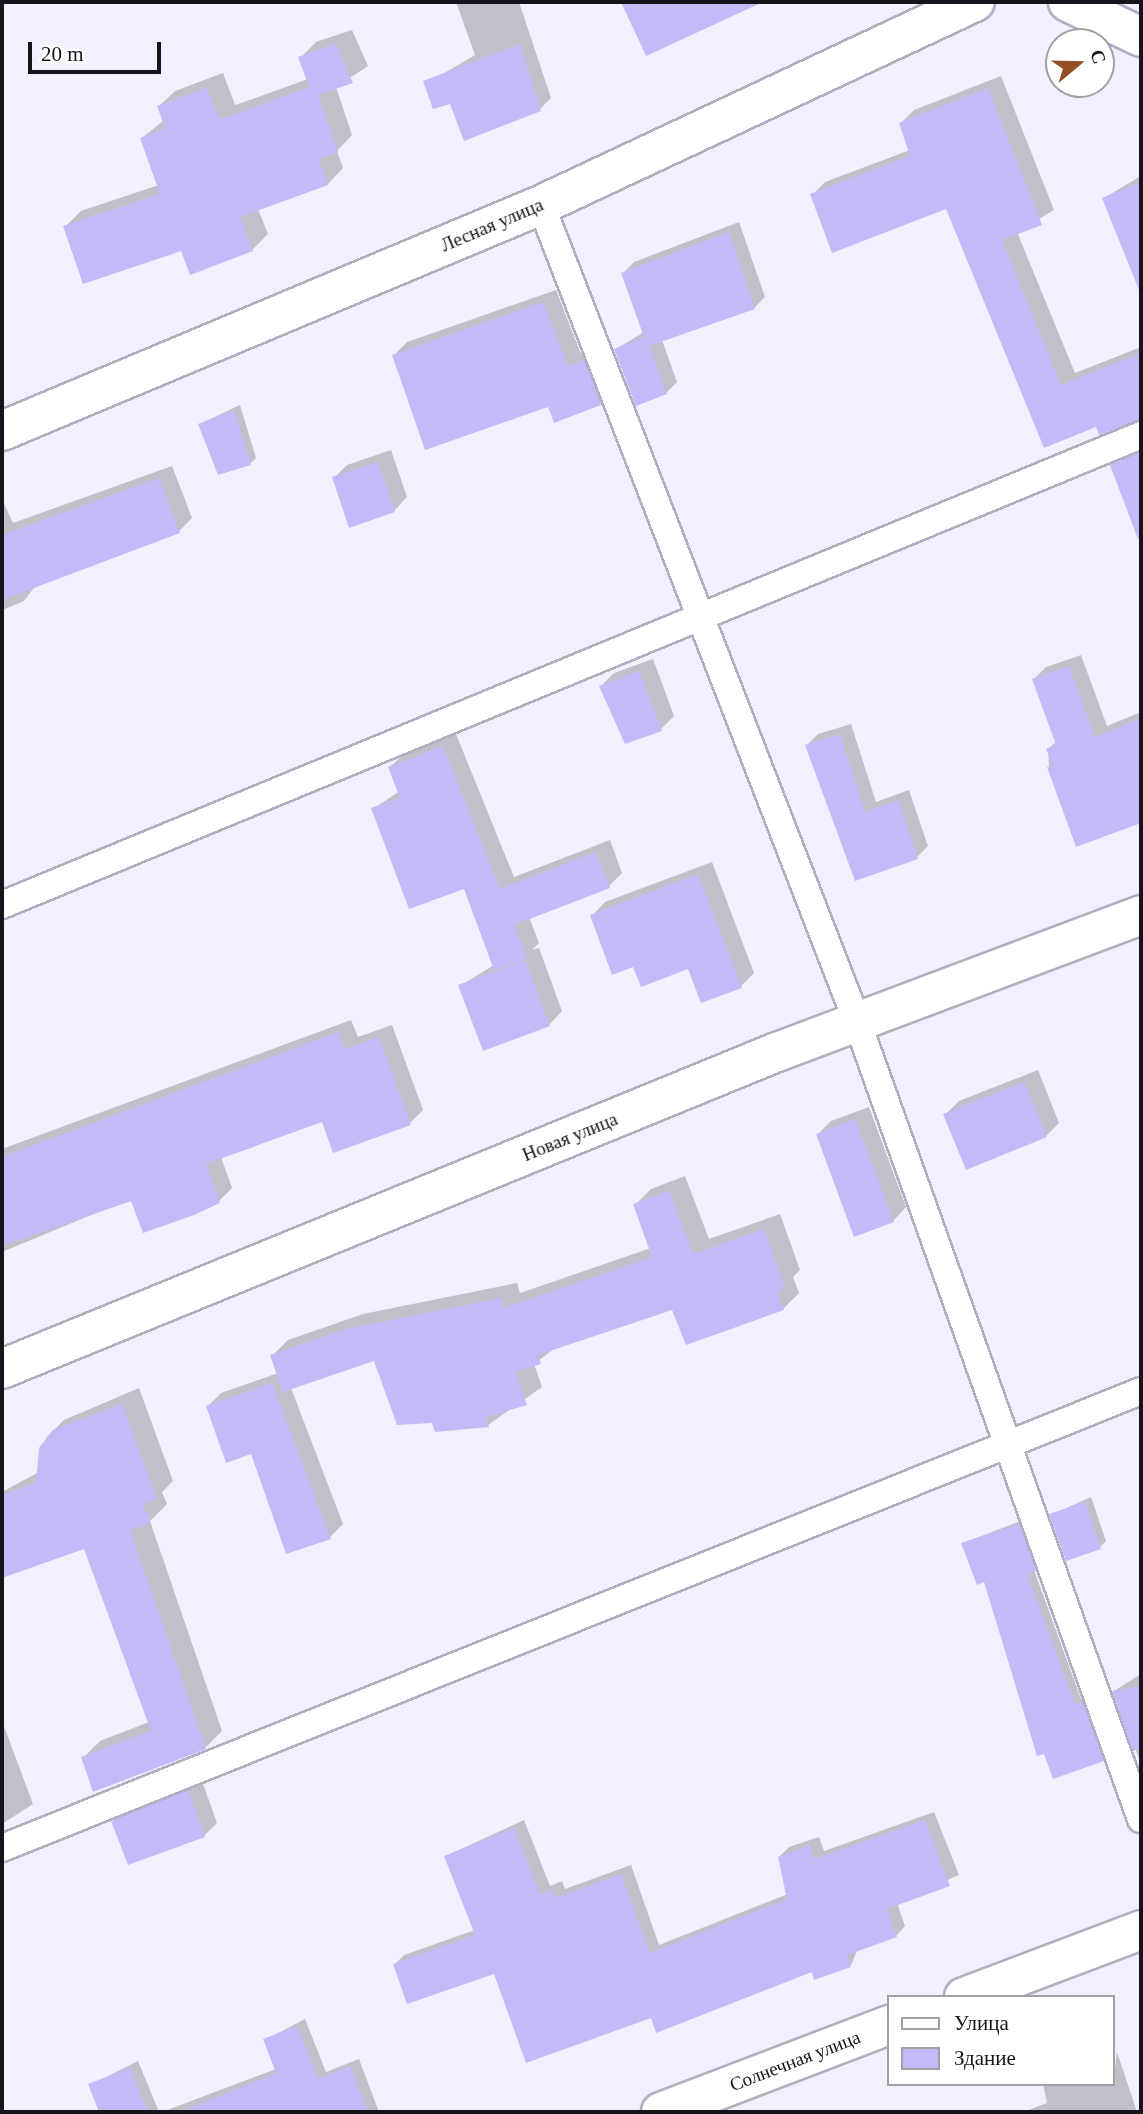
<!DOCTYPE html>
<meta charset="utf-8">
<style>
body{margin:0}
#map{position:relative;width:1143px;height:2114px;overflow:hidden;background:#f1f0fc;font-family:Georgia,serif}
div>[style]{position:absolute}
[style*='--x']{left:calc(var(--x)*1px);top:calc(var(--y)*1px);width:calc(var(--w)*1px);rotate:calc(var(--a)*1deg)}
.shadow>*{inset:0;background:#0003}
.building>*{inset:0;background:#c3bbf9}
.roads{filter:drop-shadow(2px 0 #b0aec1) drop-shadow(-2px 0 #b0aec1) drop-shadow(0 2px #b0aec1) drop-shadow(0 -2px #b0aec1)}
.lane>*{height:26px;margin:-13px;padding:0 13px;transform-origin:13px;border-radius:13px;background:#fff}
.street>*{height:38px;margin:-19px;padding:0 19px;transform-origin:19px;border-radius:19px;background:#fff}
span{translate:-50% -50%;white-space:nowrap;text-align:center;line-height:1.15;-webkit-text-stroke:6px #fff;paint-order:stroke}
.street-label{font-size:19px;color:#15141b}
.frame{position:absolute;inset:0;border:4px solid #15141b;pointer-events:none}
.legend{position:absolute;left:887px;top:1995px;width:228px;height:91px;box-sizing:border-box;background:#fff;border:2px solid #a1a1a4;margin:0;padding:9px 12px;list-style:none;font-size:21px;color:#15141b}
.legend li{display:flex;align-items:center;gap:14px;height:35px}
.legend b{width:35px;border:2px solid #a1a1a4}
.north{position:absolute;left:1045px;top:28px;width:70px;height:70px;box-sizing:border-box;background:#fff;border:2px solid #a1a1a4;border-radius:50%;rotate:71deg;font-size:19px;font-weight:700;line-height:28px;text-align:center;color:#15141b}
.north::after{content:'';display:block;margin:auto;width:24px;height:32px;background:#934e23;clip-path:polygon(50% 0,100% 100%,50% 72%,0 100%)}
.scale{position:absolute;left:28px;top:42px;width:133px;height:32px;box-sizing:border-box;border:4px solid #15141b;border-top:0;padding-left:9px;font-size:21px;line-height:24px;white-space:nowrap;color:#15141b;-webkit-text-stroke:5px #fff;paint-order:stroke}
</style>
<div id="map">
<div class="shadow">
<div style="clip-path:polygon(456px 2px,519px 2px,551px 98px,540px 109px,441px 75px,475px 55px)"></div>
<div style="clip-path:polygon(623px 2px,748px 2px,739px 11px)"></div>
<div style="clip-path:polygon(352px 30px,368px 66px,336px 87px,352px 135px,337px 151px,343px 168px,328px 184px,258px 209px,268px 234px,252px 250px,182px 249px,65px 227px,81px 211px,159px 185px,142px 138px,164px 120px,159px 106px,175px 91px,223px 73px,235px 105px,250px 100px,308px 79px,300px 58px,316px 42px)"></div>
<div style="clip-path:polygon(1001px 76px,1054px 210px,1017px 232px,1075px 373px,1141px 347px,1141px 417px,1097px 425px,1045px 446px,947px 207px,812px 195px,825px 182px,910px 150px,901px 123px,914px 110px)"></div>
<div style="clip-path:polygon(1141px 176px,1141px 291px,1104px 198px)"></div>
<div style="clip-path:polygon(739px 222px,765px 297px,754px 308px,662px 340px,677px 382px,666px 393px,616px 349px,644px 332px,623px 273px,634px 262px)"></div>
<div style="clip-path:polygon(556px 290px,581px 354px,597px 348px,614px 390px,600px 403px,555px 421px,549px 405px,394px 355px,407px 342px)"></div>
<div style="clip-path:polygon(240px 405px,256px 458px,250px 464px,200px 424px)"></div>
<div style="clip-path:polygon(1141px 449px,1141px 480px,1120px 487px,1112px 465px)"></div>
<div style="clip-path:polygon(391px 450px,407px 497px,394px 511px,334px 478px,347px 465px)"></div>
<div style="clip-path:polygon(172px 466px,192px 518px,179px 531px,36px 585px,24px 601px,2px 610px,2px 499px,13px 523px)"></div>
<div style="clip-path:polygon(1081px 655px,1107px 726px,1141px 712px,1141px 788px,1133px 791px,1049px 767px,1048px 749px,1057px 741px,1034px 679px,1046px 667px)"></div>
<div style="clip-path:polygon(653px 659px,674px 716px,661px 729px,601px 686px,614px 673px)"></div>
<div style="clip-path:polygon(851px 724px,876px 802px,909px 790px,928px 846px,917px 857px,856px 879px,807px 745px,818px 734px)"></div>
<div style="clip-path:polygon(456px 734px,514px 877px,610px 840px,622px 873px,609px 886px,529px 917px,539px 943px,532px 950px,539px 948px,562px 1011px,549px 1025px,460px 986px,494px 965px,465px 886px,373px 809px,400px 791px,390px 767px,404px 754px)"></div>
<div style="clip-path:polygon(712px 862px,754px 973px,741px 986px,689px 967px,634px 965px,592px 916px,605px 902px)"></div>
<div style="clip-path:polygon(351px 1020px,358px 1037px,392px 1025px,423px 1110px,410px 1123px,323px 1119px,221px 1157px,232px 1188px,219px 1201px,132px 1198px,2px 1252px,2px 1149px)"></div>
<div style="clip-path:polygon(1038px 1070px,1059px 1123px,1046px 1136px,945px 1115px,959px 1101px)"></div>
<div style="clip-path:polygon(869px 1107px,906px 1207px,893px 1221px,818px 1134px,831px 1121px)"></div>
<div style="clip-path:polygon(685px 1176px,709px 1239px,780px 1214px,800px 1270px,793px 1277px,799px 1293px,783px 1309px,673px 1308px,555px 1348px,534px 1364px,542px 1387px,488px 1425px,434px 1421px,375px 1359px,291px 1388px,343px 1524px,330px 1537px,208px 1406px,221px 1393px,278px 1373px,272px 1356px,288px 1340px,363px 1314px,517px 1283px,520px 1293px,651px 1248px,635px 1205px,651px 1189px)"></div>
<div style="clip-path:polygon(139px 1388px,173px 1481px,162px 1492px,167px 1504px,150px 1521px,222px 1731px,205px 1748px,83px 1758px,100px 1741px,149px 1722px,85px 1546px,2px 1576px,2px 1492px,39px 1472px,46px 1438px,64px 1420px)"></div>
<div style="clip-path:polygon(1091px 1497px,1106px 1541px,1100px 1547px,1051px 1515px)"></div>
<div style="clip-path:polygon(1026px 1519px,1041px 1563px,1034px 1570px,1081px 1699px,1089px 1696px,1109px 1753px,1103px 1759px,1045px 1751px,985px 1580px,963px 1543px)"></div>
<div style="clip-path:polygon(1141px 1674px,1141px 1764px,1114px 1691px)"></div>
<div style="clip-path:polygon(2px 1721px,33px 1804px,2px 1824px)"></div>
<div style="clip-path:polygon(201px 1778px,217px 1823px,204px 1836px,113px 1822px,127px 1808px)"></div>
<div style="clip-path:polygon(934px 1812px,959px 1875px,897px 1903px,905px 1926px,896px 1936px,858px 1949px,851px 1965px,816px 1977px,813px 1970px,652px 2016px,495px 1972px,395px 1964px,404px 1955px,475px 1930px,446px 1856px,524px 1820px,550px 1886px,562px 1881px,565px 1889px,631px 1865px,659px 1945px,788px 1894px,779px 1857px,789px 1847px,819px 1837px,824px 1851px)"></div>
<div style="clip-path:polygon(305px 2019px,326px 2072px,359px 2059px,379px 2112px,162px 2112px,276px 2069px,265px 2040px)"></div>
<div style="clip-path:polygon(1117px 2052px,1137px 2112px,1023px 2112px,1047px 2103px,1043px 2084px,1113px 2084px)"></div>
<div style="clip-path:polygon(138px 2061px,159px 2112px,101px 2112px,90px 2085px)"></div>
</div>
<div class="building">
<div style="clip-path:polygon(621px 2px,763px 2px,646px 56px)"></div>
<div style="clip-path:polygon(336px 44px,353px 83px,318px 95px,338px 152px,319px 159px,328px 185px,240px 217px,253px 251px,190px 275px,181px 251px,83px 284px,63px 226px,160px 194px,140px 138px,165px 128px,157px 106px,207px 88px,219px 119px,233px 115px,309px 87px,298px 57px)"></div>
<div style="clip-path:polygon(520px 44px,541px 111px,464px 141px,450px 104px,433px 109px,423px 81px)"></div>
<div style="clip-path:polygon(988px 88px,1042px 225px,1002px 240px,1061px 385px,1141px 353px,1141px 420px,1099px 435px,1096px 427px,1044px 448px,946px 209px,832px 253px,810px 194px,910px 156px,899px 123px)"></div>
<div style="clip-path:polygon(1141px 182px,1141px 290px,1139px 290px,1102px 198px)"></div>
<div style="clip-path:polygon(729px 232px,755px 309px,649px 346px,667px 394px,636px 406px,614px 349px,644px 337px,621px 273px)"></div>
<div style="clip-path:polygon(543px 302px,568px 366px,584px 360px,601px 405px,554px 423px,548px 407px,425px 450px,392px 355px)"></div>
<div style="clip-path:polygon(234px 410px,251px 465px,218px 475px,198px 424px)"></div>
<div style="clip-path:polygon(1141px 452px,1141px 538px,1138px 539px,1110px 465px)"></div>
<div style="clip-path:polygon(378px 462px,395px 512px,349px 528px,332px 477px)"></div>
<div style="clip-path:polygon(159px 478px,180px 533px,2px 600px,2px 535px)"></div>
<div style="clip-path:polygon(1069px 666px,1095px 737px,1141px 718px,1141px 823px,1076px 847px,1047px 767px,1053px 765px,1046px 749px,1056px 745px,1032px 679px)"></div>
<div style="clip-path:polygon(639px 671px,662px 731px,625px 744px,599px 686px)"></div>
<div style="clip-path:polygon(840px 734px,865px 812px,898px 800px,918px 859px,855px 881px,805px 745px)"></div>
<div style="clip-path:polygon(443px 746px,500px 889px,596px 852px,610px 888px,514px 925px,527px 958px,494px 970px,464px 889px,409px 909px,371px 808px,400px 798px,388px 767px)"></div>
<div style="clip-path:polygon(698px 874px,742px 988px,701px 1003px,688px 969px,641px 987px,633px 967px,612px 975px,590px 915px)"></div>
<div style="clip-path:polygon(525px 960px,550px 1026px,483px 1051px,458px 985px)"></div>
<div style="clip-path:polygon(338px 1032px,345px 1049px,379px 1037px,411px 1125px,333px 1153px,322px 1122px,206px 1164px,220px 1203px,194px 1215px,143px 1233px,131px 1201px,2px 1246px,2px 1157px)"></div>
<div style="clip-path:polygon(1024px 1082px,1047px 1137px,966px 1170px,943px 1114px)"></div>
<div style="clip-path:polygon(855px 1119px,894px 1222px,854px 1237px,816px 1134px)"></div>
<div style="clip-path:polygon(669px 1191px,693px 1254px,764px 1229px,785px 1288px,777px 1291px,784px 1310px,686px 1345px,672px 1310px,538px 1355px,541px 1364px,515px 1372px,527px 1405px,486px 1417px,489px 1427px,435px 1432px,432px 1423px,397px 1425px,374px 1361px,283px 1392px,270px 1355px,346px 1329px,501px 1298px,504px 1308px,652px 1257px,633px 1204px)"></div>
<div style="clip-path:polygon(272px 1383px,331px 1539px,286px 1554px,251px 1454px,226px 1463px,206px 1406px)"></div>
<div style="clip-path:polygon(122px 1404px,157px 1499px,143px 1504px,151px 1523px,130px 1530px,206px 1749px,93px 1792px,81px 1757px,151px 1731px,84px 1549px,2px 1578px,2px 1495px,36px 1483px,39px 1448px,53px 1430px)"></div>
<div style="clip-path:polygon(1085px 1502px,1101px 1549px,1066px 1561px,1049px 1514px)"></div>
<div style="clip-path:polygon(1019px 1524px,1036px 1571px,1027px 1574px,1075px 1704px,1082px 1701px,1104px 1761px,1053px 1779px,1044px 1754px,1037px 1756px,984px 1582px,977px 1585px,961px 1543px)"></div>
<div style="clip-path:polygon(1141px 1686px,1141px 1748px,1133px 1751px,1112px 1691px)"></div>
<div style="clip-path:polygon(188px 1790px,205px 1837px,128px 1865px,111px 1821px)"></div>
<div style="clip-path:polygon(925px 1820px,950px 1886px,887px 1909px,897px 1937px,847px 1955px,851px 1967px,814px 1980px,812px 1972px,656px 2033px,651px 2018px,526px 2063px,494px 1974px,407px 2004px,393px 1964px,475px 1935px,444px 1856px,514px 1828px,540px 1894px,552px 1889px,555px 1898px,621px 1874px,650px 1953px,787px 1899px,778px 1857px,810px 1845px,814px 1859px)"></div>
<div style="clip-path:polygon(297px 2026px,318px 2079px,350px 2066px,368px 2112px,181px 2112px,276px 2073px,263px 2039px)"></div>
<div style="clip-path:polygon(130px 2068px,148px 2112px,99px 2112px,88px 2084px)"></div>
</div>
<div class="roads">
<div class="lane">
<div style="--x:541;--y:205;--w:878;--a:68.84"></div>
<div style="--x:858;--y:1024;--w:844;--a:70.41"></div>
<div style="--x:2;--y:905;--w:1232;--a:-22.42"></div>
<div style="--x:2;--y:1848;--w:1227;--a:-21.86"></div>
</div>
<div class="street">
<div style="--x:1068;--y:2;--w:81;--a:25.6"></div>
<div style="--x:2;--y:431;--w:584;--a:-22.75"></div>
<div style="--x:541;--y:205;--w:479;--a:-25.1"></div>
<div style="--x:2;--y:1369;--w:837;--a:-22.25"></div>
<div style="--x:777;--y:1052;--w:389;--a:-20.6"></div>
<div style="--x:964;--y:1997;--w:189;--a:-20.7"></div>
<div style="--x:661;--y:2112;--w:244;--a:-20.9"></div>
</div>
</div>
<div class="street-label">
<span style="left:492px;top:225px;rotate:-23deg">Лесная улица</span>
<span style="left:570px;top:1137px;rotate:-22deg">Новая улица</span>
<span style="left:795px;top:2061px;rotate:-21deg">Солнечная улица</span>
</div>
<div class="frame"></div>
<ul class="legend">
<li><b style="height:9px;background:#fff"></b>Улица</li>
<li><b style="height:19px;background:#c3bbf9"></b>Здание</li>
</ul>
<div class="north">С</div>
<div class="scale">20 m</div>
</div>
